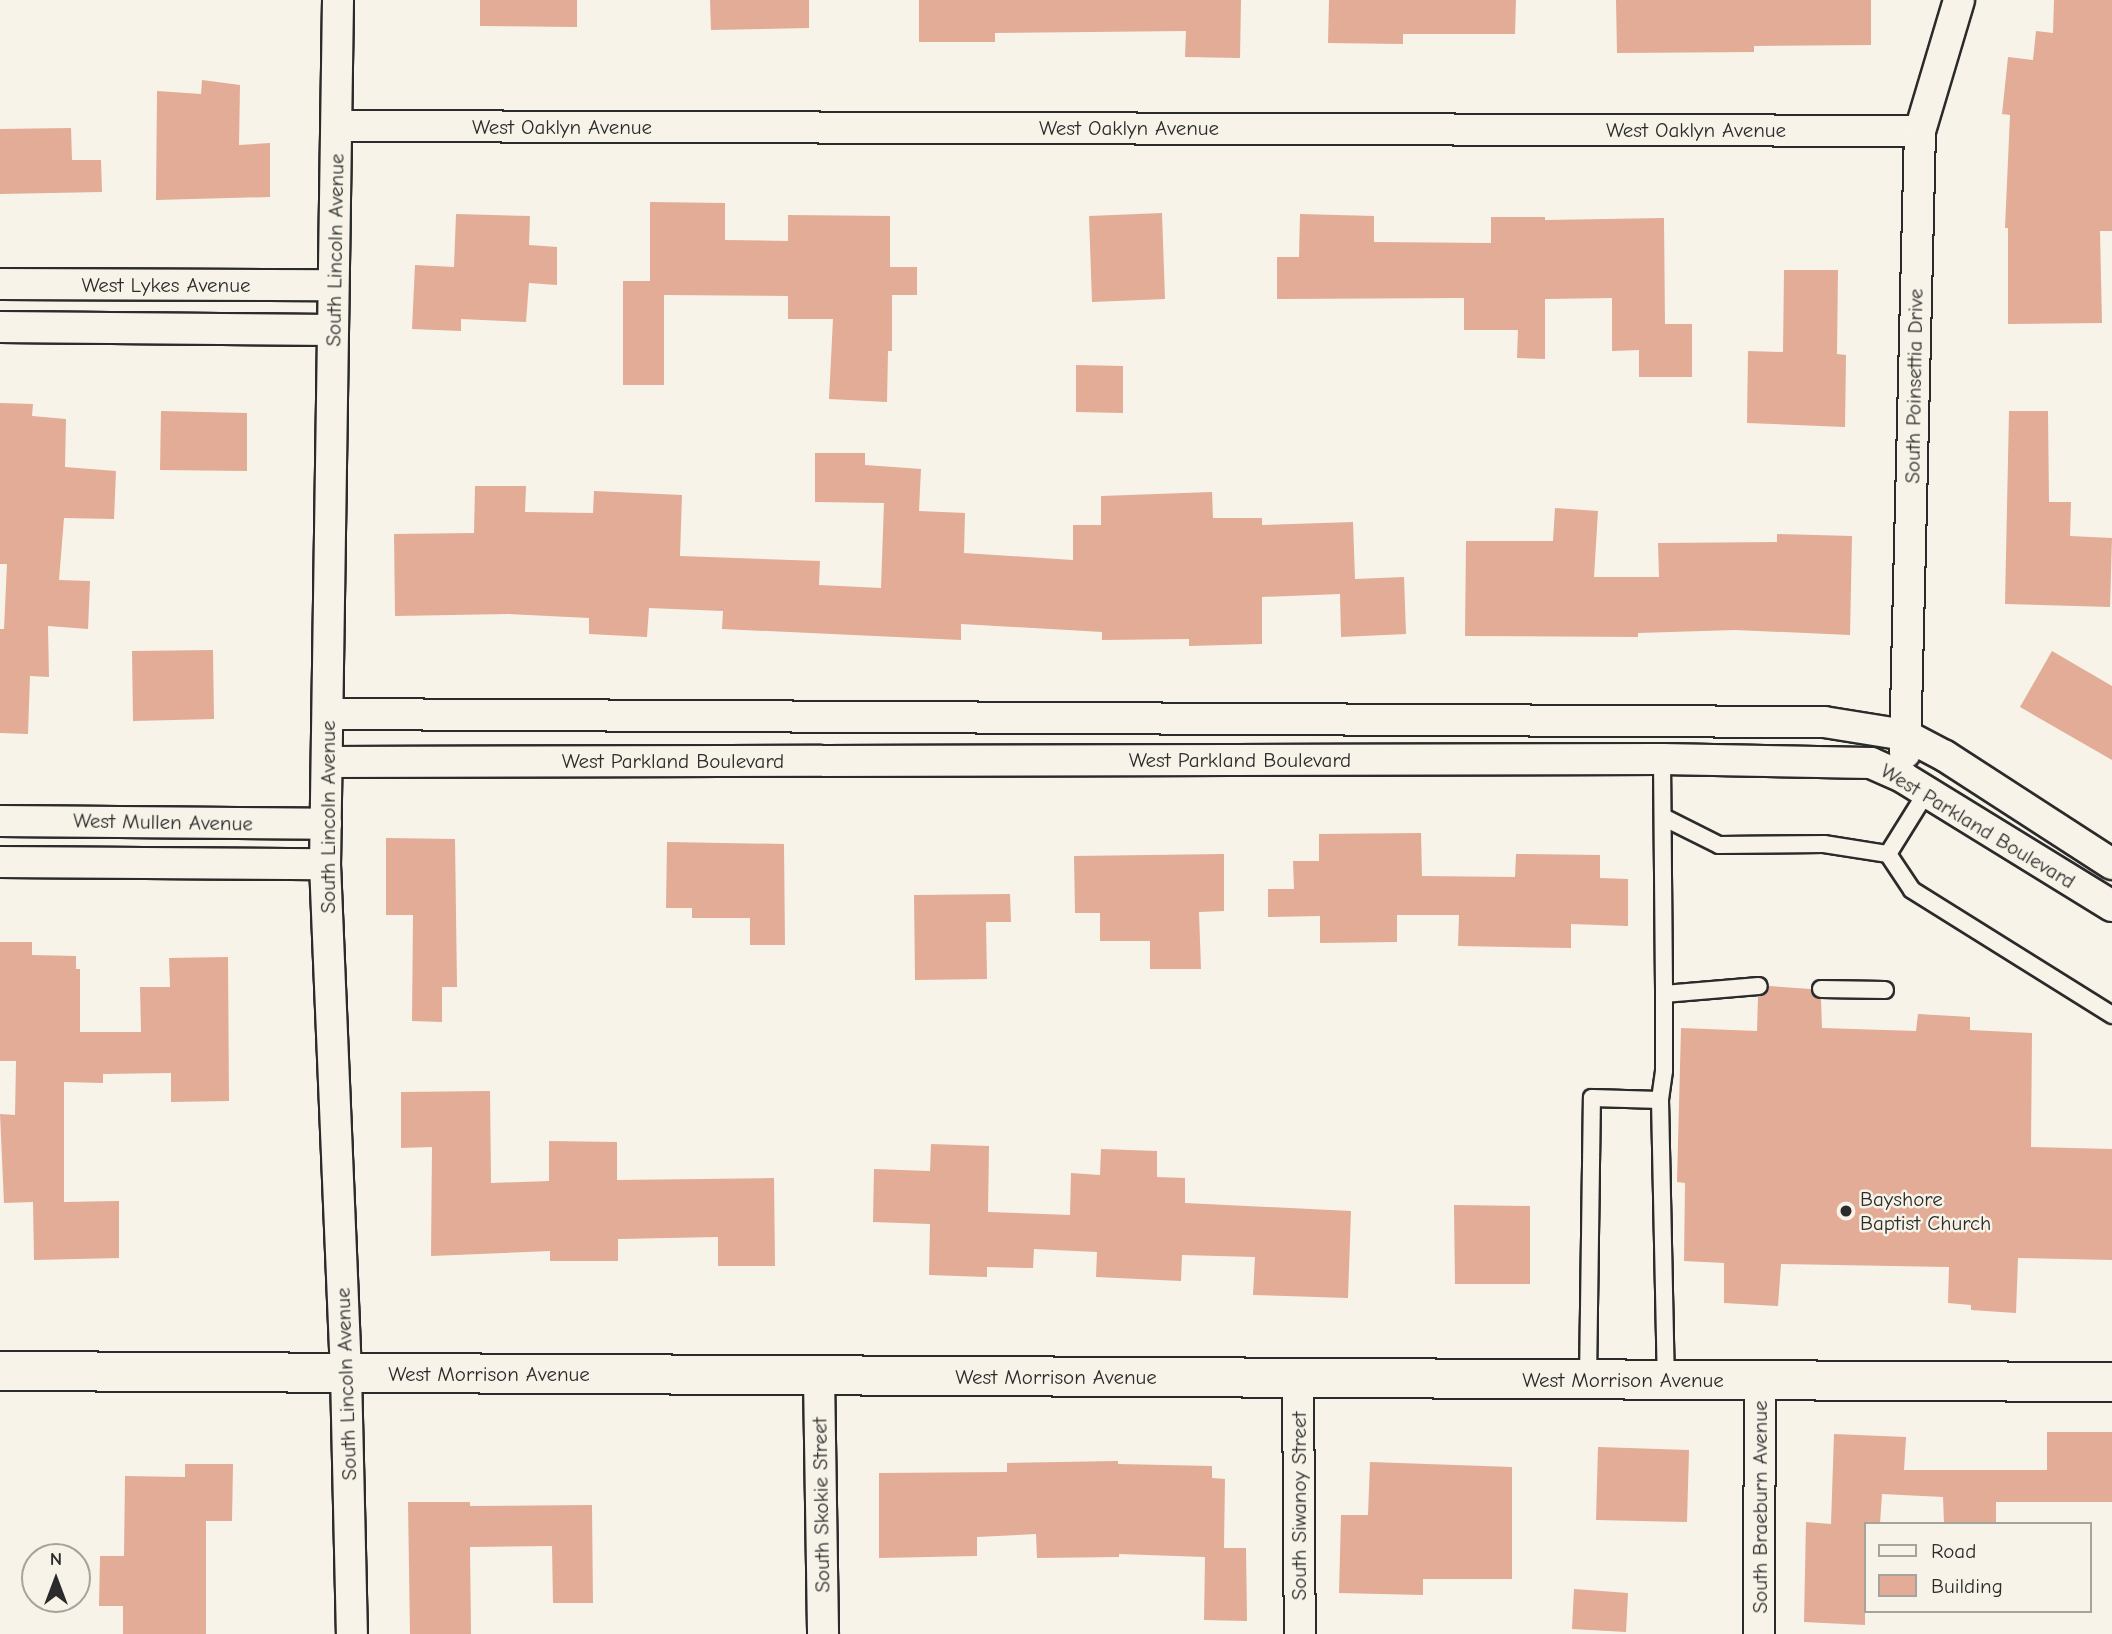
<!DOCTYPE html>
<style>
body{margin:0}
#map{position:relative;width:2112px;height:1634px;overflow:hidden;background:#f7f3e8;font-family:"Comic Neue",sans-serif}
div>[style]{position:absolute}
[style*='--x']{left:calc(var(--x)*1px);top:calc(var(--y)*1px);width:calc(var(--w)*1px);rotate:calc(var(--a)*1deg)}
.building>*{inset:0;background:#e2ac97}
.roads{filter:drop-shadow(2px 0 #2b2b2b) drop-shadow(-2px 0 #2b2b2b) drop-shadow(0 2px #2b2b2b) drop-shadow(0 -2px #2b2b2b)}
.lane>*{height:16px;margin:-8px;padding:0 8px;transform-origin:8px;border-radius:8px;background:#f7f3e8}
.street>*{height:30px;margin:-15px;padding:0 15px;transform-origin:15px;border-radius:15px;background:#f7f3e8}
.secondary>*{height:38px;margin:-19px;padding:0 19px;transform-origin:19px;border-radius:19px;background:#f7f3e8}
.dots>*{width:19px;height:19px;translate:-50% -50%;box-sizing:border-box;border:4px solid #f7f3e8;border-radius:50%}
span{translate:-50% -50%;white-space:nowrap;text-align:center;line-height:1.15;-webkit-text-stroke:5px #f7f3e8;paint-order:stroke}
.street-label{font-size:21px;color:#2b2b2b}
.poi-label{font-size:21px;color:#2b2b2b}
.left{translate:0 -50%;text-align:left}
.legend{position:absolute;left:1864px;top:1522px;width:228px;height:91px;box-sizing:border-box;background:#f7f3e8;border:2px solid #a5a39c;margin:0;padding:9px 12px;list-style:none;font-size:21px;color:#2b2b2b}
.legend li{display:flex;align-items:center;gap:14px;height:35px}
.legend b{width:35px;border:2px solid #a5a39c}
.north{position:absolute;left:21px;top:1543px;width:70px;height:70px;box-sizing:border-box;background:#f7f3e8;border:2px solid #a5a39c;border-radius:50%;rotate:0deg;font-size:19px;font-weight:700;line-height:28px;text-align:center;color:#2b2b2b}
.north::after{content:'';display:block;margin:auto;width:24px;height:32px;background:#2b2b2b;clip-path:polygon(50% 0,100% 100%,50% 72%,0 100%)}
</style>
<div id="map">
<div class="building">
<div style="clip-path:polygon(480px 0,577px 0,577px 27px,480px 26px)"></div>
<div style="clip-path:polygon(710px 0,809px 0,809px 28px,711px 30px)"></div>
<div style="clip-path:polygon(919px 0,1241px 0,1240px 58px,1185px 57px,1186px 31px,995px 33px,995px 42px,919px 42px)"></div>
<div style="clip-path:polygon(1329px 0,1516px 0,1515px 34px,1403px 34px,1403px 44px,1328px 43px)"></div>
<div style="clip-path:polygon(1616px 0,1871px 0,1871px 45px,1754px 46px,1754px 52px,1617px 53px)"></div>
<div style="clip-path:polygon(2054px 0,2112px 0,2112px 231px,2100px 231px,2102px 323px,2008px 324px,2008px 228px,2005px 228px,2010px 115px,2002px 114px,2008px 57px,2033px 60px,2036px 31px,2053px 33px)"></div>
<div style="clip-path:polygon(202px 80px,240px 85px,239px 145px,270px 143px,270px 197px,156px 200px,157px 91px,201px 94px)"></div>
<div style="clip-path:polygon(71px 128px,72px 160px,101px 160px,102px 192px,0 194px,0 129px)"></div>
<div style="clip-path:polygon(650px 202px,725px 203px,725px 240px,788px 241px,788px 215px,890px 216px,890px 267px,917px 267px,917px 295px,892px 295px,892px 351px,888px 351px,887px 402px,829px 399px,833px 319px,788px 319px,788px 296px,664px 295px,664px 385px,623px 385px,623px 281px,650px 281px)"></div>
<div style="clip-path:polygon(1162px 213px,1165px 299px,1092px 302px,1089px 216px)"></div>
<div style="clip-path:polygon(456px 214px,530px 216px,529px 245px,557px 247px,557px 285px,529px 283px,526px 322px,461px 319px,461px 331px,412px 329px,415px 265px,454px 267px)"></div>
<div style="clip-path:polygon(1300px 214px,1374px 216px,1374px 242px,1491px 243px,1491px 217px,1545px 217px,1545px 220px,1664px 218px,1665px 324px,1692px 324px,1692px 377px,1639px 377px,1639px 350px,1612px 351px,1612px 298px,1545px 299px,1545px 359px,1517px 358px,1518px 330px,1464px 330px,1464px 298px,1277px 299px,1277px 257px,1299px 257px)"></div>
<div style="clip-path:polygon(1784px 270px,1838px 270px,1837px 354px,1846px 355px,1845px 427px,1747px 423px,1748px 351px,1783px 352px)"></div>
<div style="clip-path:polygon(1076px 365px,1123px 366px,1123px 413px,1076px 412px)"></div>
<div style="clip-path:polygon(0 403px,33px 404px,32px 416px,66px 419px,65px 467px,116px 471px,114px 519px,64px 518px,59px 580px,90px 581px,88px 629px,48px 626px,49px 677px,30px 676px,28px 734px,0 733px,0 629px,4px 629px,7px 564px,0 564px)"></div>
<div style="clip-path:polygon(161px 411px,247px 413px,247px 471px,160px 470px)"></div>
<div style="clip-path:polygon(2009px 411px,2048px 411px,2049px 502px,2071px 502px,2070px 536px,2112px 538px,2110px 607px,2005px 604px)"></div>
<div style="clip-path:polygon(815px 453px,865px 453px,865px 465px,921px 469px,919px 511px,965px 513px,964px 553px,1073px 560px,1073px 525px,1101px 525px,1101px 496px,1212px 492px,1213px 518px,1262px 518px,1262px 525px,1353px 522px,1355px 579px,1404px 577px,1406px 634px,1341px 637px,1340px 594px,1262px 597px,1262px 644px,1189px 646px,1189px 639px,1102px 640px,1102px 632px,961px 624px,961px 640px,722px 629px,723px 611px,649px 608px,647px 637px,589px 634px,589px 618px,508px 614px,395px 616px,394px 534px,474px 533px,475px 486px,526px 486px,525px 512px,593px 513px,594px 491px,682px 495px,680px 556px,820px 561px,819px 585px,881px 588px,884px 503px,815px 502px)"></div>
<div style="clip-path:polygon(1555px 508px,1598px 511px,1594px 577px,1659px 577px,1658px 543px,1777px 542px,1777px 534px,1852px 536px,1850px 635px,1735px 630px,1638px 633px,1638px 637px,1465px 636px,1466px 541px,1553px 541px)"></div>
<div style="clip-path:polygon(213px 650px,214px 719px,133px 721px,132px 651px)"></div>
<div style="clip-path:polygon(2052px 651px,2112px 686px,2112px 760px,2020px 707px)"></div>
<div style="clip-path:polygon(1421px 833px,1422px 876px,1515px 877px,1516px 854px,1600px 855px,1600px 878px,1628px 879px,1628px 926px,1571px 924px,1571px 948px,1458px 946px,1459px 915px,1397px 915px,1397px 942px,1320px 943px,1320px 916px,1268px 917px,1268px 889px,1294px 889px,1293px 861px,1319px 861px,1319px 834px)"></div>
<div style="clip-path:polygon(386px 838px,455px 839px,457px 987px,442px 987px,442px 1022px,412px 1021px,413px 915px,386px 915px)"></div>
<div style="clip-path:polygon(667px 842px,784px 844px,785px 945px,750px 945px,750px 918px,692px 918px,692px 908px,666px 908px)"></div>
<div style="clip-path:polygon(1224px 854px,1224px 911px,1199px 912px,1201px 969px,1150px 969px,1150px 941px,1100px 941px,1100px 913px,1075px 913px,1074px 856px)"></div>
<div style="clip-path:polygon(1010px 894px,1011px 922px,986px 922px,987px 979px,915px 980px,914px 895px)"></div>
<div style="clip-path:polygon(0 942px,32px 942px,32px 955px,76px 956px,76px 969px,80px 969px,80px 1032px,141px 1032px,140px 987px,170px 987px,169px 958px,228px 957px,229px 1101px,171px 1102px,171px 1073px,103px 1074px,103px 1083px,64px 1082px,64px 1202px,119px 1201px,119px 1258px,34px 1260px,33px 1202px,4px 1203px,0 1114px,15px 1115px,16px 1061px,0 1061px)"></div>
<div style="clip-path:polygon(1769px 986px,1811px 989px,1812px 995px,1821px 999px,1822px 1028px,1916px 1031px,1918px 1014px,1970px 1017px,1970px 1030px,2032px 1033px,2031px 1147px,2112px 1149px,2112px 1260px,2018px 1258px,2016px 1313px,1971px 1310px,1971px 1305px,1948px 1303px,1949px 1267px,1781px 1264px,1778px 1306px,1724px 1303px,1724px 1263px,1684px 1261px,1685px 1183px,1677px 1182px,1681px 1028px,1757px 1031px,1758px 997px,1766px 994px)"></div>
<div style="clip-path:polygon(490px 1091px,491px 1183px,549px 1181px,549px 1141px,617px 1142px,617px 1180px,774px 1178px,775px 1266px,718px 1266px,718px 1237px,618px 1239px,618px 1261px,550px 1261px,550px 1251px,431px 1256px,432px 1147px,401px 1148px,401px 1092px)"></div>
<div style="clip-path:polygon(931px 1144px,989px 1146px,988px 1212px,1070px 1215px,1071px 1173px,1100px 1175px,1101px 1149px,1157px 1151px,1157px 1177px,1185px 1178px,1185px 1203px,1351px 1211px,1348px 1298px,1253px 1295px,1255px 1257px,1182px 1255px,1181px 1281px,1096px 1277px,1097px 1252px,1034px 1249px,1033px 1268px,987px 1267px,987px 1277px,929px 1275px,930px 1224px,873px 1222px,874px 1169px,930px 1171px)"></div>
<div style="clip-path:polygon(1454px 1205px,1530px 1206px,1530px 1284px,1455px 1284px)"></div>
<div style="clip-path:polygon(2047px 1432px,2112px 1432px,2112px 1502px,1996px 1502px,1996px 1524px,1944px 1524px,1943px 1497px,1882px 1494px,1880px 1524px,1865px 1524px,1865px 1625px,1804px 1622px,1806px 1522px,1831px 1524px,1834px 1434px,1906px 1437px,1904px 1470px,2047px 1470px)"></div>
<div style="clip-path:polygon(1598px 1447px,1689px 1450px,1687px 1522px,1596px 1520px)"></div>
<div style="clip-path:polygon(1118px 1461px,1118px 1464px,1212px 1466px,1212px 1478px,1225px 1479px,1224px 1548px,1246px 1548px,1247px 1621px,1204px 1620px,1205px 1557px,1119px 1554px,1119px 1557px,1037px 1558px,1036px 1534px,977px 1537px,977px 1556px,879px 1558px,879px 1473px,1007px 1472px,1007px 1463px)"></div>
<div style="clip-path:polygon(1370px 1462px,1512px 1467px,1512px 1579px,1423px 1579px,1423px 1595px,1339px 1593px,1341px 1515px,1368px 1515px)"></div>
<div style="clip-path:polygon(185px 1464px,233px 1464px,232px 1521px,206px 1521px,206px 1634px,123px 1634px,123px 1606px,99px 1606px,100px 1556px,124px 1556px,125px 1476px,185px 1477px)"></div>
<div style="clip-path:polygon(408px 1502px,470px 1502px,470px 1506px,592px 1505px,593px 1603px,553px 1603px,552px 1546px,470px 1547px,471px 1634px,410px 1634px)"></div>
<div style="clip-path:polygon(1574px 1589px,1628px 1593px,1626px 1632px,1572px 1629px)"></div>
</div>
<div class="roads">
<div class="lane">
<div style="--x:1662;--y:759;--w:235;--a:89.5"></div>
<div style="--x:1664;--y:994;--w:77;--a:90"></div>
<div style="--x:1664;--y:1071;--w:29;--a:98"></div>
<div style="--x:1660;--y:1100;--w:280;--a:88.8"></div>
<div style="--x:1665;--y:818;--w:60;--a:26.6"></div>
<div style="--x:1719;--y:845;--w:105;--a:-0.5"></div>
<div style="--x:1824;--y:844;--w:65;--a:8.9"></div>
<div style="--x:1888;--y:854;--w:43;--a:56.3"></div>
<div style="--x:1912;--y:890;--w:236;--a:32"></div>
<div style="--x:1888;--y:854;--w:72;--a:-58.1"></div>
<div style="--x:1821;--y:989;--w:64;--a:0.9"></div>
<div style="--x:1664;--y:994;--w:95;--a:-4.8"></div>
<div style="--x:1588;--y:1380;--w:282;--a:-89.2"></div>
<div style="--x:1592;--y:1098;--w:68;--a:1.7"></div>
</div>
<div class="street">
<div style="--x:338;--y:0;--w:864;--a:90.86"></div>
<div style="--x:325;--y:864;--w:509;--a:87.64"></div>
<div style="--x:346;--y:1373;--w:261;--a:88.7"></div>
<div style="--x:338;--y:126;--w:1582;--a:0.18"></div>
<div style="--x:0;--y:284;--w:333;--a:0.2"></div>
<div style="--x:0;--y:327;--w:332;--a:0.5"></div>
<div style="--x:328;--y:714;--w:1496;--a:0.31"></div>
<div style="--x:1824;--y:722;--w:82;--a:9.1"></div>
<div style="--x:1905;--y:735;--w:45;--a:27.7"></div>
<div style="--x:1945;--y:756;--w:199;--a:32.9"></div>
<div style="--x:1905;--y:753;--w:622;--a:-88.62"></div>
<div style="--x:1920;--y:131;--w:137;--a:-73.4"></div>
<div style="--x:327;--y:762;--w:1335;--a:-0.13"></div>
<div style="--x:1662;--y:759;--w:209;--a:1.1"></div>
<div style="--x:1871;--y:763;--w:36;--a:24"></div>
<div style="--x:1904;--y:778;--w:244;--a:31.6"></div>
<div style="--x:0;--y:821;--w:326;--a:0.5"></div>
<div style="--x:0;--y:862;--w:325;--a:0.4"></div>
<div style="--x:819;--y:1376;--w:258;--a:89.1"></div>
<div style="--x:1298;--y:1378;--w:256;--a:89.6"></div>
<div style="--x:1759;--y:1634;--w:254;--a:-89.8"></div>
</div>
<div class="secondary">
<div style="--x:0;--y:1371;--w:2112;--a:0.3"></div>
</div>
</div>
<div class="dots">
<div style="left:1846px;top:1211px;background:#2b2b2b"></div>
</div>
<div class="street-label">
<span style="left:562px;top:127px">West Oaklyn Avenue</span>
<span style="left:1129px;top:128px">West Oaklyn Avenue</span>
<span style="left:1696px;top:130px">West Oaklyn Avenue</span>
<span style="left:335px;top:250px;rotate:-89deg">South Lincoln Avenue</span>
<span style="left:166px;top:285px">West Lykes Avenue</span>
<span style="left:1914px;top:386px;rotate:-89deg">South Poinsettia Drive</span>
<span style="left:1240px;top:760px">West Parkland Boulevard</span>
<span style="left:673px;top:761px">West Parkland Boulevard</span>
<span style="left:328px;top:817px;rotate:-90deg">South Lincoln Avenue</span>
<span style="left:163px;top:822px;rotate:1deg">West Mullen Avenue</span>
<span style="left:1978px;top:826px;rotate:31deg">West Parkland Boulevard</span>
<span style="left:489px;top:1374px">West Morrison Avenue</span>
<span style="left:1056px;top:1377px">West Morrison Avenue</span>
<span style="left:1623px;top:1380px">West Morrison Avenue</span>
<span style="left:346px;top:1384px;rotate:-92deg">South Lincoln Avenue</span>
<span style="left:821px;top:1505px;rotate:-91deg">South Skokie Street</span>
<span style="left:1299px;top:1506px;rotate:-90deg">South Siwanoy Street</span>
<span style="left:1760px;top:1507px;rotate:-90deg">South Braeburn Avenue</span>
</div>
<div class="poi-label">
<span class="left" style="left:1860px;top:1211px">Bayshore<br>Baptist Church</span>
</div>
<ul class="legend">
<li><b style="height:9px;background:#f7f3e8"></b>Road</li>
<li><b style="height:19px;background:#e2ac97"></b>Building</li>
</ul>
<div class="north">N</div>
</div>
